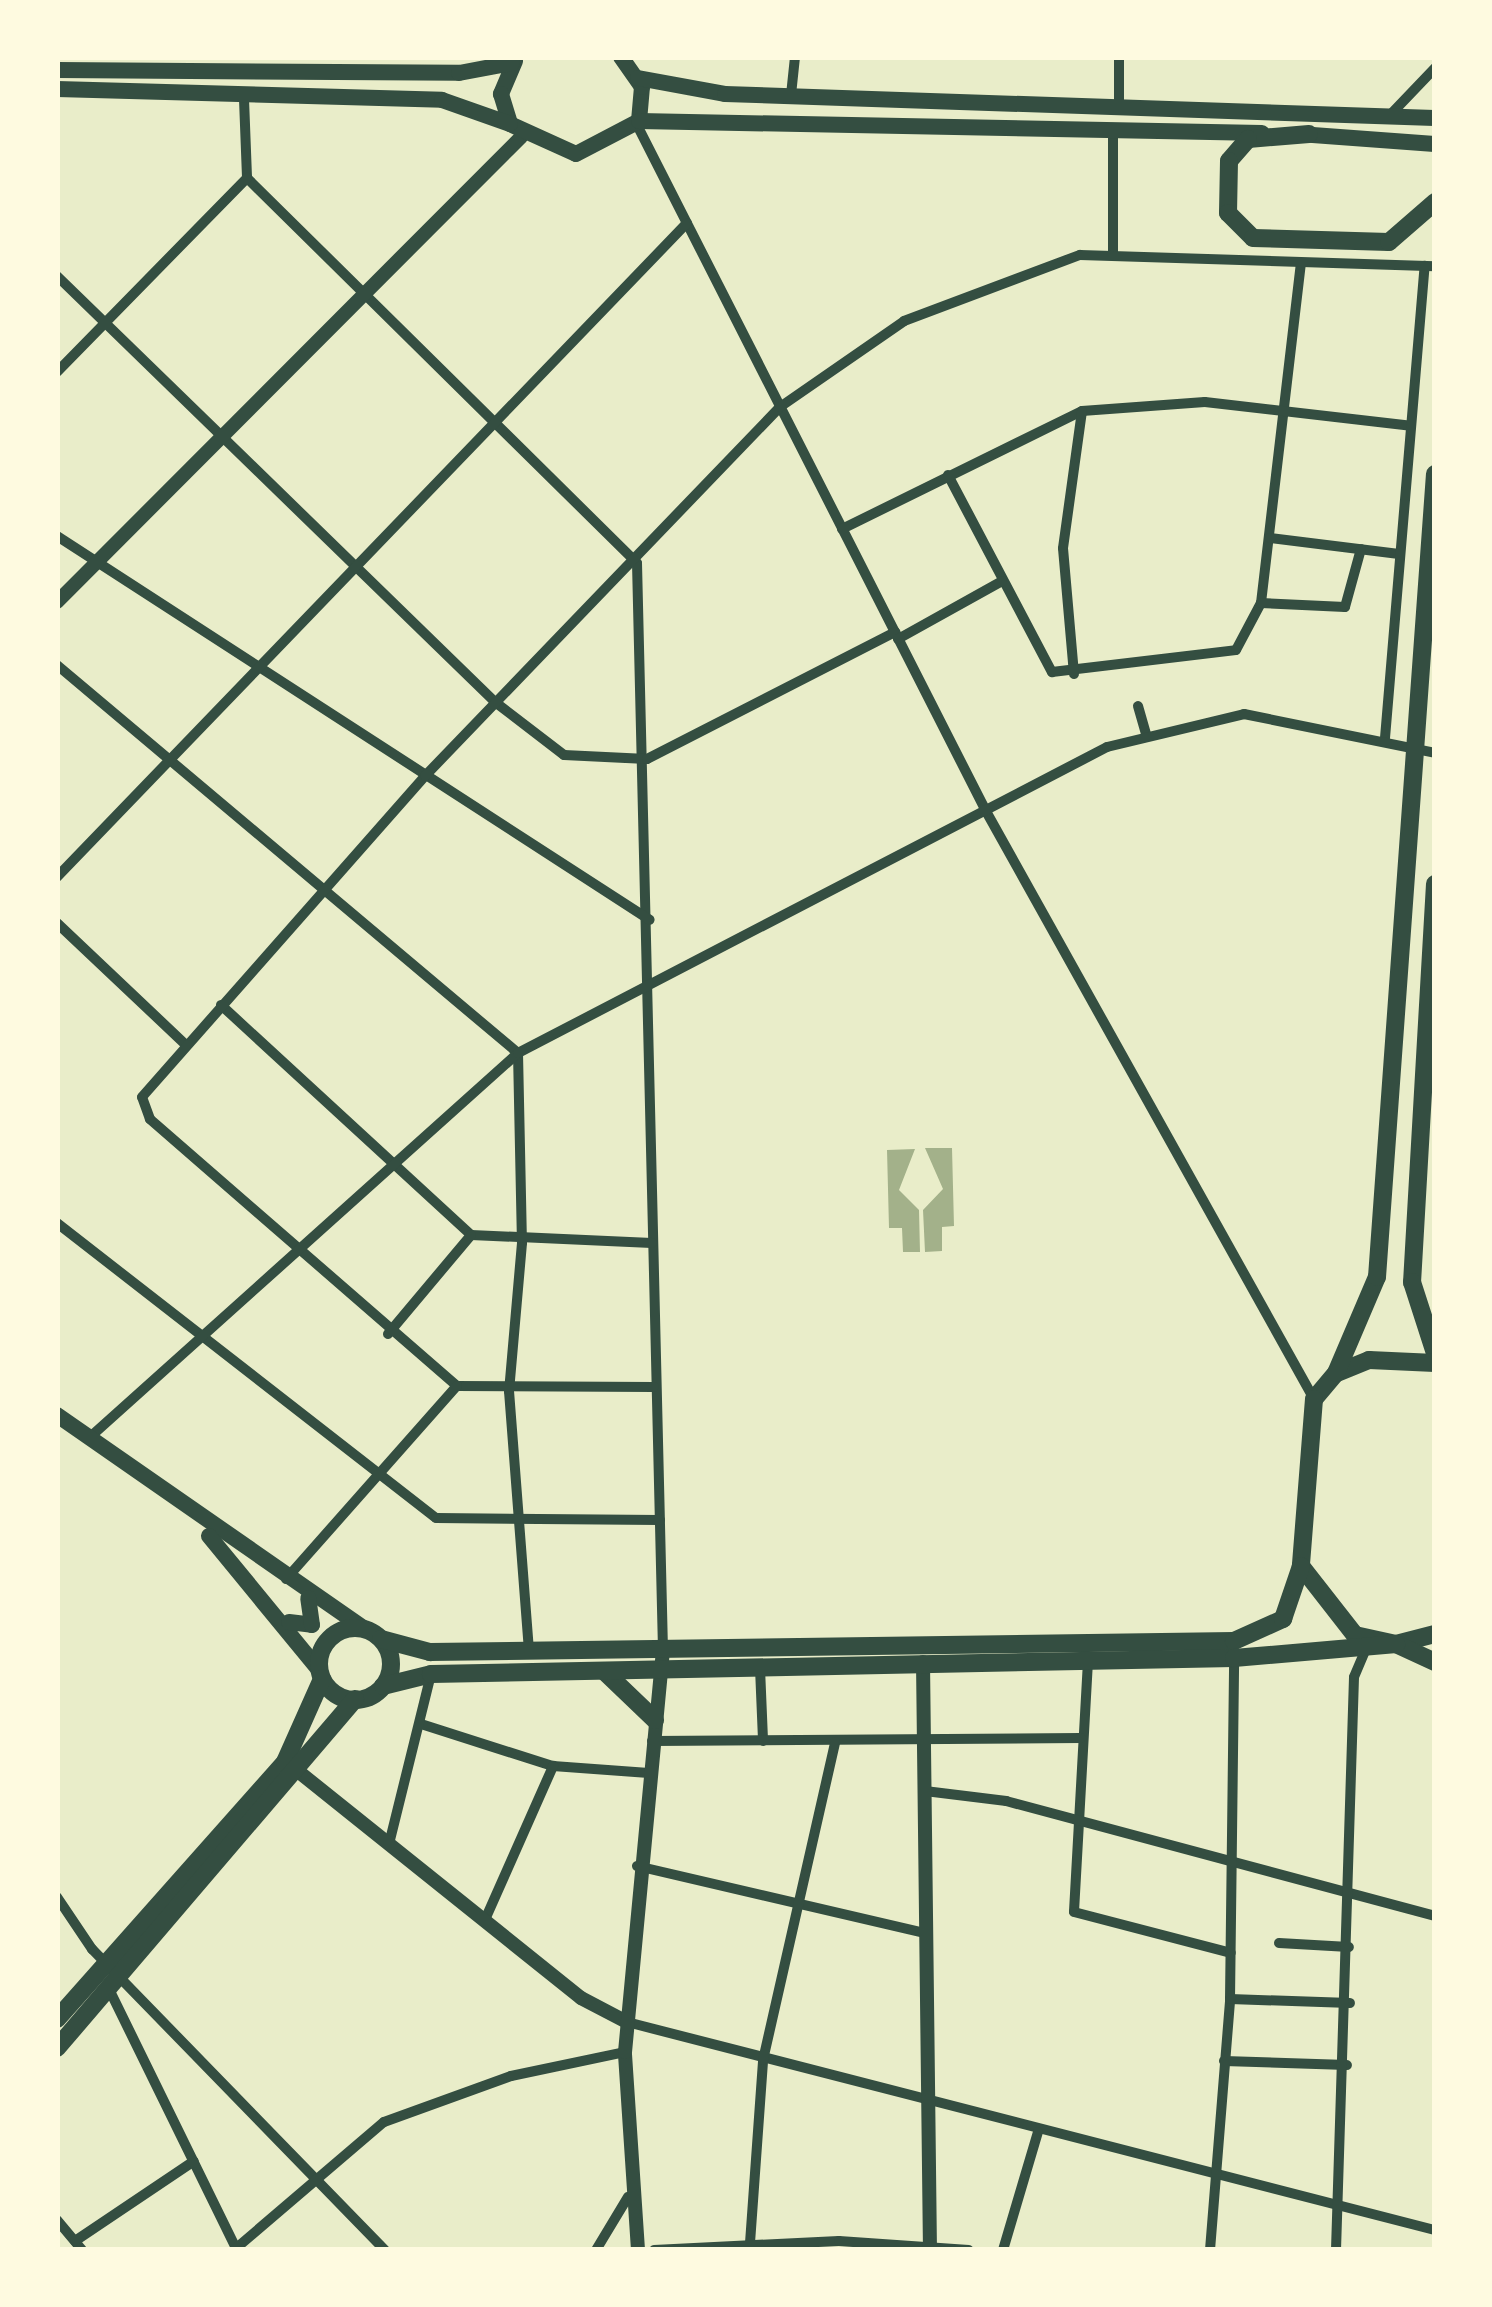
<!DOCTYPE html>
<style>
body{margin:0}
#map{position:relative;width:1492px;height:2307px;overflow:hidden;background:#e9edc9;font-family:"Roboto Serif",serif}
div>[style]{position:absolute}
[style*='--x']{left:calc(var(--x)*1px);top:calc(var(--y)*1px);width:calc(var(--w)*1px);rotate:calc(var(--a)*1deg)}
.water>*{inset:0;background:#a3b18a}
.minor>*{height:10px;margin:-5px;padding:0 5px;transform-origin:5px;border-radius:5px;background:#344e41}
.tertiary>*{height:14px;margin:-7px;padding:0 7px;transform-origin:7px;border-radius:7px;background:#344e41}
.primary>*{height:16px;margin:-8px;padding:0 8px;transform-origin:8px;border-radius:8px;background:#344e41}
.trunk>*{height:18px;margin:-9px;padding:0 9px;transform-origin:9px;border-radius:9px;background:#344e41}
.trunk>.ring{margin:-9px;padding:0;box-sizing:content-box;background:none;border:18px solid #344e41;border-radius:50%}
span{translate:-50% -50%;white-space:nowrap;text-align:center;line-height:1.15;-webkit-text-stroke:9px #fefae0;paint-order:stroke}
.frame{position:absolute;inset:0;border:60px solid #fefae0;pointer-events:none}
</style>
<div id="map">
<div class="water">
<div style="clip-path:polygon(925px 1148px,952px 1148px,954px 1226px,942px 1227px,942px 1251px,925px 1252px,923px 1210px,943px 1189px)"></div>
<div style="clip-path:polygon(915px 1149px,899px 1190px,919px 1210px,920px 1252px,903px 1252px,902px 1228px,889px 1228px,887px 1150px)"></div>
</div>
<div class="minor">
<div style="--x:791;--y:95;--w:38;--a:-84"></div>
<div style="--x:244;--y:99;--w:79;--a:87.8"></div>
<div style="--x:1119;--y:103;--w:46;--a:-90"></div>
<div style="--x:1391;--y:114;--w:64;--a:-46.3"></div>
<div style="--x:636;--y:123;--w:774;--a:63.04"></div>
<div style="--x:987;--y:813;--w:671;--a:60.84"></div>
<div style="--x:247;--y:178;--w:548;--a:44.63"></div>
<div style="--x:637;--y:563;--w:1086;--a:88.63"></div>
<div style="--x:1113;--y:254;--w:126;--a:-90"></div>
<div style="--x:57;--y:276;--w:611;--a:44.2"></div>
<div style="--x:495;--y:702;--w:87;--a:37.5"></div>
<div style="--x:564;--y:755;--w:83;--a:2.8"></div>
<div style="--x:647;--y:759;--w:279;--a:-27.1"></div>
<div style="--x:57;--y:372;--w:272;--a:-45.6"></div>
<div style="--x:948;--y:475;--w:223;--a:62.2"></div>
<div style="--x:1052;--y:672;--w:185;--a:-6.8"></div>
<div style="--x:1236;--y:650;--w:53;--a:-62"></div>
<div style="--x:1261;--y:603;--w:341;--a:-83.3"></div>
<div style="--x:842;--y:529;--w:267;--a:-26.2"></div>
<div style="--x:1082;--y:411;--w:123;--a:-4.2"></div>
<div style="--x:1205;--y:402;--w:207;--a:6.6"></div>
<div style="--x:57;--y:536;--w:706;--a:32.93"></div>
<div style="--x:1270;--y:538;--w:130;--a:7.1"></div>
<div style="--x:1261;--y:603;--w:84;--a:2.7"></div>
<div style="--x:1345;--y:607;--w:60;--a:-74.6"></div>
<div style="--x:898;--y:639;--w:119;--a:-29.1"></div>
<div style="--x:57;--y:665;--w:603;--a:40.09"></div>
<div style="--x:518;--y:1053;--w:190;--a:88.8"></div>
<div style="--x:522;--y:1243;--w:149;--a:95"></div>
<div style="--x:509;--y:1391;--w:261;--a:85.6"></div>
<div style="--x:1074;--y:674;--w:126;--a:-95"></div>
<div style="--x:1063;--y:548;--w:138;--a:-82.1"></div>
<div style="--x:1138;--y:706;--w:29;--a:74"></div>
<div style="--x:1385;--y:738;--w:474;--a:-85.2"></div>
<div style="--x:57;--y:877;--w:908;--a:-46.07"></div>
<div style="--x:57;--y:923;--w:178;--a:43.4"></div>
<div style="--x:221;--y:1005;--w:340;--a:42.6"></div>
<div style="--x:471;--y:1235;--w:181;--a:2.5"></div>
<div style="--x:57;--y:1223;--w:480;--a:37.9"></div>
<div style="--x:436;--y:1518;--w:224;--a:0.5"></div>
<div style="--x:388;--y:1334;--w:129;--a:-50"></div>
<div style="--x:654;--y:1387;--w:197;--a:-179.7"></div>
<div style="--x:457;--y:1386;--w:407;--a:-139"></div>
<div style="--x:150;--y:1119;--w:23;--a:-110"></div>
<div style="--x:142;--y:1097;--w:428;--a:-48.6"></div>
<div style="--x:425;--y:776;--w:512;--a:-46.11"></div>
<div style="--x:780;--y:407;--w:151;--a:-34.7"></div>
<div style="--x:904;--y:321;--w:188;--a:-20.6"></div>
<div style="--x:1080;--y:255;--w:355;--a:1.8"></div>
<div style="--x:89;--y:1438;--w:576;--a:-41.91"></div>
<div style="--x:518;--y:1053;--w:664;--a:-27.45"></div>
<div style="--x:1107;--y:747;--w:141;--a:-13.5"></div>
<div style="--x:1244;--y:714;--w:195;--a:11.5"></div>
<div style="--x:286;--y:1579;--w:258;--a:-48.5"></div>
<div style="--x:1088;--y:1661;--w:251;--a:93.2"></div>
<div style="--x:1074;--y:1912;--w:162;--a:14.6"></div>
<div style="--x:760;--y:1668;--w:73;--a:87.6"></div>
<div style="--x:421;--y:1724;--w:139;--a:17.7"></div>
<div style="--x:553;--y:1766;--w:96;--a:4.2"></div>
<div style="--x:652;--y:1741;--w:429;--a:-0.4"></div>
<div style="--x:925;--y:1791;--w:82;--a:7"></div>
<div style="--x:1006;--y:1801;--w:444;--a:15"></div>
<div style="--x:389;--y:1844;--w:175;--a:-76.1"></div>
<div style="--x:637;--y:1866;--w:297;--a:13.1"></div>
<div style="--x:57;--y:1897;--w:63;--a:56.1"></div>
<div style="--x:92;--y:1949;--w:420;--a:45.8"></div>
<div style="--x:484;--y:1922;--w:171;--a:-66.1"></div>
<div style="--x:1279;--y:1943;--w:70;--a:3.3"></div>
<div style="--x:107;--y:1985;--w:295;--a:63.9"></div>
<div style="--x:1230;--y:1999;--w:120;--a:1.9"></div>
<div style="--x:627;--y:2022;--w:834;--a:14.44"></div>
<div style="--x:1224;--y:2061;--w:123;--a:1.9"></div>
<div style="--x:57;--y:2220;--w:39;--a:50"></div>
<div style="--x:75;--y:2241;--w:143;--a:-33.9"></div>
<div style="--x:750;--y:2243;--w:183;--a:-85.9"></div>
<div style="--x:763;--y:2060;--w:326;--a:-77.2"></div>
<div style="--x:234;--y:2250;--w:197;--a:-40.5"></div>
<div style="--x:384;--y:2122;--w:135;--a:-19.9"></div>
<div style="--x:511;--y:2076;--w:116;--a:-11.9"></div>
<div style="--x:596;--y:2250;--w:62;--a:-58.9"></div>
<div style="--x:654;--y:2250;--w:185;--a:-2.8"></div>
<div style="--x:839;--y:2241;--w:130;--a:4"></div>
<div style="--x:1003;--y:2250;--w:123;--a:-73.5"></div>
<div style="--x:1210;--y:2250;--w:252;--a:-85.4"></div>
<div style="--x:1230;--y:1999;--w:341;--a:-89.3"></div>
<div style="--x:1336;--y:2250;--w:573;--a:-88.2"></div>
<div style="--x:1354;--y:1677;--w:33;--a:-67"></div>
</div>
<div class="tertiary">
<div style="--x:57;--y:602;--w:657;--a:-45.06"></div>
<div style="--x:923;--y:1662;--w:588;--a:89.32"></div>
<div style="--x:289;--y:1764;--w:374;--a:38.7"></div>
<div style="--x:581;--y:1998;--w:52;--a:27.6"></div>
<div style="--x:638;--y:2250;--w:198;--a:-93.8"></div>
<div style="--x:625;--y:2052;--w:402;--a:-84.6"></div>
</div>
<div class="primary">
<div style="--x:515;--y:61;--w:36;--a:113"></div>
<div style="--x:501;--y:94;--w:31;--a:73"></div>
<div style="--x:510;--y:124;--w:72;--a:24.4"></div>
<div style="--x:576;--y:154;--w:71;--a:-27.6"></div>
<div style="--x:639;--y:121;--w:34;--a:-85"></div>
<div style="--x:642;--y:87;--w:37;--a:-125"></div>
<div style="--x:57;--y:70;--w:402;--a:0.4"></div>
<div style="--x:459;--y:73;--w:54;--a:-10.7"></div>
<div style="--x:638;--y:78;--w:88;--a:10.4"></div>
<div style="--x:725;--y:94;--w:710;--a:1.94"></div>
<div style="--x:57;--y:89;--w:385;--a:1.6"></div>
<div style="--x:442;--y:100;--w:72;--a:19.4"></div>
<div style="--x:639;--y:121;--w:623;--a:1.1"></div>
<div style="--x:1299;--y:134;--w:136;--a:4.2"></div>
<div style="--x:57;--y:1415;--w:375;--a:34.8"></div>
<div style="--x:209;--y:1536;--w:175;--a:50.6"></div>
<div style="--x:289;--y:1622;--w:23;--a:7"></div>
<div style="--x:312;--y:1625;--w:27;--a:-98"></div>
</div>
<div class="trunk">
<div style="--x:1309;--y:134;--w:61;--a:175.3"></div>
<div style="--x:1248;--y:139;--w:29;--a:131"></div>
<div style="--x:1229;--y:161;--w:52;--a:91.1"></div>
<div style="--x:1228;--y:213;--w:35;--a:45"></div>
<div style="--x:1253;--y:238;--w:136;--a:1.7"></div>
<div style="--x:1389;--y:242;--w:61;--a:-41"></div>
<div style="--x:1435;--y:884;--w:399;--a:93.3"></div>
<div style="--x:1412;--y:1282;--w:75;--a:72.1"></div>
<div style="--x:1435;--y:1363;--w:66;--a:-177.4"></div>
<div style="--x:1369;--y:1360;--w:35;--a:158"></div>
<div style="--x:1336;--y:1373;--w:34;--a:130"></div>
<div style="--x:1314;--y:1399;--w:168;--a:94.5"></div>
<div style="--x:1301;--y:1566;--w:88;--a:52"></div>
<div style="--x:1355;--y:1635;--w:42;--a:12.4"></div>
<div style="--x:1396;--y:1644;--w:40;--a:-14.4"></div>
<div style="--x:1336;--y:1373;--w:104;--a:-66.9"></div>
<div style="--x:1377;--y:1277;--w:805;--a:-85.87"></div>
<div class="ring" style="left:319px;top:1628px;width:54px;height:54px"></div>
<div style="--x:381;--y:1639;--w:51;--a:14.9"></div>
<div style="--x:430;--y:1652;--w:804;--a:-0.78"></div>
<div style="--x:1234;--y:1641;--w:54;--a:-24.2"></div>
<div style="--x:1283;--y:1619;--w:56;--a:-71.2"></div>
<div style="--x:1396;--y:1644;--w:43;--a:24.8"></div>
<div style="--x:606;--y:1673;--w:68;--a:43.8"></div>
<div style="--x:383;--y:1686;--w:49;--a:-14"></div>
<div style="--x:431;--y:1674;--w:803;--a:-1.14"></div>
<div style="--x:1234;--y:1658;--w:163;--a:-4.9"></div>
<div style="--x:57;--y:2019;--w:344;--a:-48.4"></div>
<div style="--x:285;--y:1762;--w:91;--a:-66"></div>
<div style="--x:57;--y:2048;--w:459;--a:-49.5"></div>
</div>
<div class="frame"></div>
</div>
